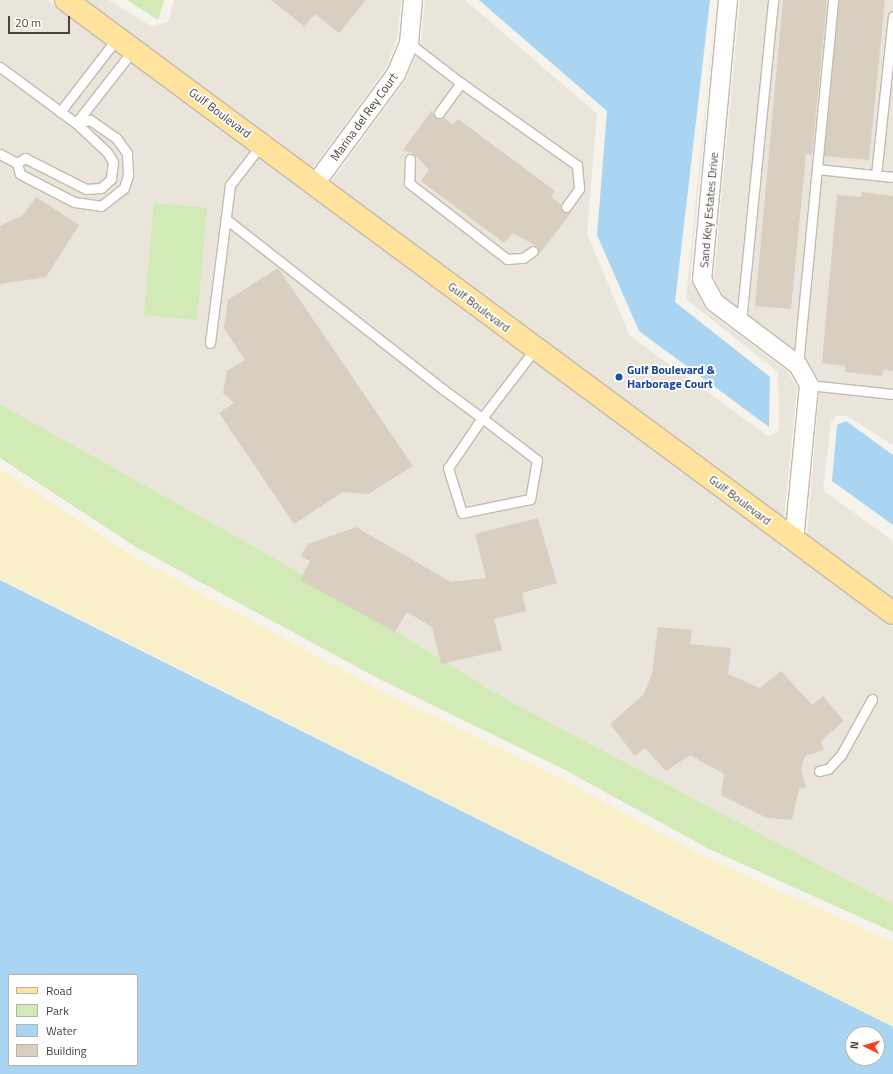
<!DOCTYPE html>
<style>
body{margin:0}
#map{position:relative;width:893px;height:1074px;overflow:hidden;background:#f6f3ec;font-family:"Titillium Web",sans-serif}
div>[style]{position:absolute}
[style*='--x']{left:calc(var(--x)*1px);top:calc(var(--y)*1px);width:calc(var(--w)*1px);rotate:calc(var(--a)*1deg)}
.residential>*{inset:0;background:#eae5da}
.green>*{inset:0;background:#d2eab5}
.sand>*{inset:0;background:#f9efc9}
.water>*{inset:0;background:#a9d4f2}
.building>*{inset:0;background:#d8cfc1}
.roads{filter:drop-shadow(1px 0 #c2bbae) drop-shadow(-1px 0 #c2bbae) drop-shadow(0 1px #c2bbae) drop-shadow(0 -1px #c2bbae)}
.service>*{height:9px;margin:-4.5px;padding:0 4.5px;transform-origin:4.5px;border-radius:4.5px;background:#fff}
.minor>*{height:18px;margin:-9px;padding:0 9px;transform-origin:9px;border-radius:9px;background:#fff}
.primary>*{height:22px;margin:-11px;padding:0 11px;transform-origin:11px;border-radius:11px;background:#ffe39c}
.dots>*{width:11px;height:11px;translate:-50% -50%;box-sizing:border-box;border:2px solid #fff;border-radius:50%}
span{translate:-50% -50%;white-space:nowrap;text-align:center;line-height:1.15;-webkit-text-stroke:3.5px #fff;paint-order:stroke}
.street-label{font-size:12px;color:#4b4439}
.transit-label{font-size:12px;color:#164399;font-weight:700}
.left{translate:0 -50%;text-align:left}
.legend{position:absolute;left:8px;top:974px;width:130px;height:92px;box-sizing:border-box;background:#fff;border:1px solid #b7b4b0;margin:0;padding:5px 7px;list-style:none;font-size:12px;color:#4b4439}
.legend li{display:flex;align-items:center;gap:8px;height:20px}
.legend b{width:20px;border:1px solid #b7b4b0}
.north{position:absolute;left:845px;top:1026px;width:40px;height:40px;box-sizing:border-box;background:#fff;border:1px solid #b7b4b0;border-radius:50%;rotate:275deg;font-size:11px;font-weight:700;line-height:16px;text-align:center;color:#4b4439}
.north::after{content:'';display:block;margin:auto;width:14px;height:18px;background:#fc3f1d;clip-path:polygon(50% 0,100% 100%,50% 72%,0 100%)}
.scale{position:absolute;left:8px;top:16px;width:62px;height:18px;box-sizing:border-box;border:2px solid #4b4439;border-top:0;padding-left:5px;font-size:12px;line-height:14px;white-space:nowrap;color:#4b4439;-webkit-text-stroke:3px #fff;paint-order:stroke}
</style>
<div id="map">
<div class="residential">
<div style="clip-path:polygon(0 0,47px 0,782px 545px,781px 550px,790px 551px,893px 627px,893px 904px,509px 701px,299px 572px,0 404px)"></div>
<div style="clip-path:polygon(85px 0,109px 0,152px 27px,168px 22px,174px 0,401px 0,397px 40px,385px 69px,312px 169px)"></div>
<div style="clip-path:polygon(425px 0,465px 0,597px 114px,587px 234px,630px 336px,768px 436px,777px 433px,779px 427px,778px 372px,686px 299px,716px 0,690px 278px,706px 310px,788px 372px,797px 387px,784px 519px,331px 182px,406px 80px,421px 44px)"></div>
<div style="clip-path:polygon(740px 0,893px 0,893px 445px,847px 416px,836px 416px,831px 422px,823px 490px,893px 541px,893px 599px,807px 536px,820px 381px,805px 357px,723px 296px,714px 277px)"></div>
</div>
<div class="green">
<div style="clip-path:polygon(127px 0,164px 0,158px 20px)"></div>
<div style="clip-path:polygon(154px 203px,207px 208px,197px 320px,144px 315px)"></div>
<div style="clip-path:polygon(0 404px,299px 572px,509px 701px,893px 904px,893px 932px,709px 849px,565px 770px,379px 679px,136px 547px,0 458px)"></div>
</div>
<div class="sand">
<div style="clip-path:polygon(0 469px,131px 555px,373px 687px,560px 778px,705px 857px,893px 942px,893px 1027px,0 578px)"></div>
</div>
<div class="water">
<div style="clip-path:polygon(479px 0,710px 0,675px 302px,770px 377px,769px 427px,639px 331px,597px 235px,607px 111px)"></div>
<div style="clip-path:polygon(846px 421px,893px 455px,893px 525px,832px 481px,837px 425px)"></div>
<div style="clip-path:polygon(evenodd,0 580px,893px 1027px,893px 1074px,0 1074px,0 580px,9px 975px,137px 975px,137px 1065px,9px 1065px,9px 975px,0 580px,853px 1034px,877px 1034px,877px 1058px,853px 1058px,853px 1034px)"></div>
</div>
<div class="building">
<div style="clip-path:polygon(271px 0,366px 0,339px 33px,315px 14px,304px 26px)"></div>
<div style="clip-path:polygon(783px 0,827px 0,812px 155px,806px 154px,791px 309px,755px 306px)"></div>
<div style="clip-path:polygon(839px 0,885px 0,869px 160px,824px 156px)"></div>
<div style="clip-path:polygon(432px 110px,435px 118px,443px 117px,453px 125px,458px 119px,555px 191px,551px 197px,561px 205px,562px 212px,571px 213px,540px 253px,536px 246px,513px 233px,504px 243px,421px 181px,429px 170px,414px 154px,403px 150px)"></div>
<div style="clip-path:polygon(862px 192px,893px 196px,893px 371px,883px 370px,882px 376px,845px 372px,845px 366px,822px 363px,837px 195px,861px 197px)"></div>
<div style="clip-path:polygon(36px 197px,79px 225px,46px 277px,0 284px,0 226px,23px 215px)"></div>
<div style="clip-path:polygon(278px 268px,413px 466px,368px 494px,343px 492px,294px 524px,219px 413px,234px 403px,223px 393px,227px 371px,245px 360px,224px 328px,228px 300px)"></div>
<div style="clip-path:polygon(538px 518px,557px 583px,522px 593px,526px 611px,494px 619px,502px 650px,441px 664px,432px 627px,407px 612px,395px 632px,300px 580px,310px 561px,301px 556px,308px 544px,356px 527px,451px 582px,486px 578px,475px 534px)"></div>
<div style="clip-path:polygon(658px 627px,692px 630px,690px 644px,731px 648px,728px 674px,760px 688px,781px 671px,812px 705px,823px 696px,844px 721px,821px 741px,824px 750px,805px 756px,801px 769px,806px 787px,799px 789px,792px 820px,767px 818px,721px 795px,724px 774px,690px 755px,666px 771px,645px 748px,635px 756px,610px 724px,643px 695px,652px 674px)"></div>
</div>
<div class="roads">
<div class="service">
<div style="--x:409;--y:43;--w:66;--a:37.6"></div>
<div style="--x:0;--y:67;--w:94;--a:36.4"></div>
<div style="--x:76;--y:123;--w:42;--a:43.1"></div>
<div style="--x:107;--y:152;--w:12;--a:59"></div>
<div style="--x:113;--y:162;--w:17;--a:97"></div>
<div style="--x:111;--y:179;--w:13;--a:138"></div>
<div style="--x:101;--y:188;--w:15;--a:176"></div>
<div style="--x:86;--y:189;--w:68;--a:-153.1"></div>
<div style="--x:25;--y:158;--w:9;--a:148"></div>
<div style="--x:17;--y:163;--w:11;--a:75"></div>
<div style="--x:20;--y:174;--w:61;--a:27.4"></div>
<div style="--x:74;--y:202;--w:27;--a:8"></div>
<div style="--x:101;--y:206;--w:29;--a:-38"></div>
<div style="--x:124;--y:188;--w:14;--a:-73"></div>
<div style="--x:128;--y:175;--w:22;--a:-93"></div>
<div style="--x:127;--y:153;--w:19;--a:-126"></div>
<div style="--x:116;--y:138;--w:32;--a:-145"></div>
<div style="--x:90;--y:120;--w:14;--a:168"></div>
<div style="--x:60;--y:112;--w:95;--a:-52.3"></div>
<div style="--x:439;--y:113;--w:37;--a:-54"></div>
<div style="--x:461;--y:83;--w:142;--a:35.3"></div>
<div style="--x:577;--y:165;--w:24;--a:85"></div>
<div style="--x:579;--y:189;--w:22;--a:126"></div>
<div style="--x:76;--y:123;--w:93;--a:-52"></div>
<div style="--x:0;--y:154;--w:19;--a:28"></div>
<div style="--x:410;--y:159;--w:24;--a:92"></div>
<div style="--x:409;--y:183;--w:124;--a:37.8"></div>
<div style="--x:507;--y:259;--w:16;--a:-4"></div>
<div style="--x:523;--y:258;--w:12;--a:-35"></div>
<div style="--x:817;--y:169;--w:76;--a:6"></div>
<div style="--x:876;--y:175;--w:160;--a:-83.9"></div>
<div style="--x:226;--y:219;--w:277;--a:38.1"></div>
<div style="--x:444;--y:390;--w:47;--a:36.4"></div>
<div style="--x:482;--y:418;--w:69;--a:37.4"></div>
<div style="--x:537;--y:460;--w:40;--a:100"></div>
<div style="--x:530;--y:499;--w:69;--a:168.4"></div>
<div style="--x:462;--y:513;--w:47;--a:-107.3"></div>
<div style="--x:448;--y:468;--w:60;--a:-55.8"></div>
<div style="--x:482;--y:418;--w:87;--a:-52.5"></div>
<div style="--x:741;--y:322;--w:324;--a:-84.3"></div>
<div style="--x:210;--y:343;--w:159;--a:-82.8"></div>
<div style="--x:230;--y:185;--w:51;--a:-52.2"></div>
<div style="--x:798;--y:365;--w:367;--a:-84.5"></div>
<div style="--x:809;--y:385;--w:84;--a:6.1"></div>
<div style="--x:819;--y:771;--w:9;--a:-13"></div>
<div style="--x:828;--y:769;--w:19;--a:-47"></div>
<div style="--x:841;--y:755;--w:64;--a:-61"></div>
</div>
<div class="minor">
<div style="--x:728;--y:0;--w:280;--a:95.3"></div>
<div style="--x:702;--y:279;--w:26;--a:62"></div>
<div style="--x:714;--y:302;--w:105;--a:36.9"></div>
<div style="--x:798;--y:365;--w:23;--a:61"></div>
<div style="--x:809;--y:385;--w:157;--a:95.5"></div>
<div style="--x:315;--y:184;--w:137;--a:-53.6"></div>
<div style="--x:396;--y:74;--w:34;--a:-67"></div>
<div style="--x:409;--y:43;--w:43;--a:-84.7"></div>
</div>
<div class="primary">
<div style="--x:66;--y:0;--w:1029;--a:36.55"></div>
</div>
</div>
<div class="dots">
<div style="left:619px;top:377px;background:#1a4fb4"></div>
</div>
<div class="street-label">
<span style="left:220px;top:113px;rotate:37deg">Gulf Boulevard</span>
<span style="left:364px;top:117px;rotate:-54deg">Marina del Rey Court</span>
<span style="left:709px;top:210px;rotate:-85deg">Sand Key Estates Drive</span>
<span style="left:479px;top:307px;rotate:37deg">Gulf Boulevard</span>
<span style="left:740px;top:500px;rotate:37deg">Gulf Boulevard</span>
</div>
<div class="transit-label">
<span class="left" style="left:627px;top:377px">Gulf Boulevard &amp;<br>Harborage Court</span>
</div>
<ul class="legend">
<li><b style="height:5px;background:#ffe39c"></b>Road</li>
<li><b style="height:11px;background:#d2eab5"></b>Park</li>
<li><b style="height:11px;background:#a9d4f2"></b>Water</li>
<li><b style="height:11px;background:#d8cfc1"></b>Building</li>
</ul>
<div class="north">N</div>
<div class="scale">20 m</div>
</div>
